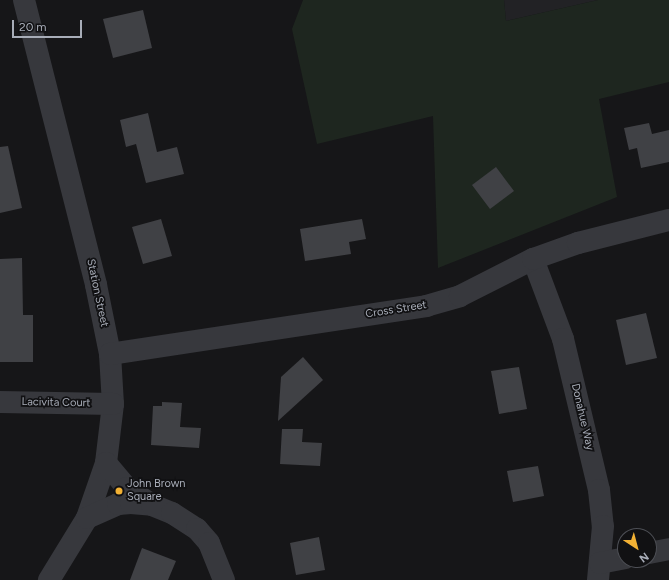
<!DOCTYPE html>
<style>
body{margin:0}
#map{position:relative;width:669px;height:580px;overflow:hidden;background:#161618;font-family:Figtree,sans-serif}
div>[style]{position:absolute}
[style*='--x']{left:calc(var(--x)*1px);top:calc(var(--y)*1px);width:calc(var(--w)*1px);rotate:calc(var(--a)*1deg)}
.built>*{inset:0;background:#222225}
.green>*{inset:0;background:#1e261f}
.building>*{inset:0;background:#404145}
.minor>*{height:22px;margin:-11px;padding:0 11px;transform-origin:11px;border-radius:11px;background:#37383d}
.dots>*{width:11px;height:11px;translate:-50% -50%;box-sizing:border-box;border:2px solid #111113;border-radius:50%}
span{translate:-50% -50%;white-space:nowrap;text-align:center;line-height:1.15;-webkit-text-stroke:3.5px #111113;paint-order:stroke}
.street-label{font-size:11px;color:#a8adb8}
.poi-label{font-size:11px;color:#a8adb8}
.left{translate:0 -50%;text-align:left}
.north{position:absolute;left:617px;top:528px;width:40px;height:40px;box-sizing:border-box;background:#111113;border:1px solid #4d4f55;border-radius:50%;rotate:144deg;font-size:11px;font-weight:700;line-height:16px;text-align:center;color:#a8adb8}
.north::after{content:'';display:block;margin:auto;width:14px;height:18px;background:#f2b134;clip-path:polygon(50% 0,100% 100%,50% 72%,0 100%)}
.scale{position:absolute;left:12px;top:20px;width:70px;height:18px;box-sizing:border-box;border:2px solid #a8adb8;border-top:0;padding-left:5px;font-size:12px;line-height:14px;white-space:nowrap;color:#a8adb8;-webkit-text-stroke:3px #111113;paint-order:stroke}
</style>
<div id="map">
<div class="built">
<div style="clip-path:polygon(504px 0,598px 0,506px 21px)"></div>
</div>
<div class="green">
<div style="clip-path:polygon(303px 0,504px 0,506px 21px,598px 0,669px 0,669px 82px,599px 99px,617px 197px,438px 268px,433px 116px,317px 144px,292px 29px)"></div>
</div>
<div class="building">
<div style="clip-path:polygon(143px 10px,152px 48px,113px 58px,103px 19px)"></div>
<div style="clip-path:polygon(148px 113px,157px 152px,177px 147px,184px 174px,146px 183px,136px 144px,126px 147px,120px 120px)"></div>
<div style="clip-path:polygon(649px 123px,652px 134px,669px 130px,669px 162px,641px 168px,637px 148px,629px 150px,624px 128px)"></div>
<div style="clip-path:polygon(8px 146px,22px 208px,0 213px,0 147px)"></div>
<div style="clip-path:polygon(496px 167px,514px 191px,490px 209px,472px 185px)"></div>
<div style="clip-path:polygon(161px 219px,172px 256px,143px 264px,132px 227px)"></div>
<div style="clip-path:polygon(362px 219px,366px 239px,349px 242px,351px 254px,305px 261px,300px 229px)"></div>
<div style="clip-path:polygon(22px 258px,23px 315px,33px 315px,33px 362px,0 362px,0 259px)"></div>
<div style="clip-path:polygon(646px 313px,657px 358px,626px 365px,616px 320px)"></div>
<div style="clip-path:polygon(303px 357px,323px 380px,278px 421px,281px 377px)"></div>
<div style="clip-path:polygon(519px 367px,527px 409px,499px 414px,491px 371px)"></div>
<div style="clip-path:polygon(162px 402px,182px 403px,180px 427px,201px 428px,199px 448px,151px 445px,153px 406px,162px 406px)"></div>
<div style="clip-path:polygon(282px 429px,303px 429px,302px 442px,322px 443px,320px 466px,280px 464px)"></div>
<div style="clip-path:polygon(538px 466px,544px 496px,513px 502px,507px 471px)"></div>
<div style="clip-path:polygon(319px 537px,325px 570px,296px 575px,290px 543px)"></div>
<div style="clip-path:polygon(142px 548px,176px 561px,168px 580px,130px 580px)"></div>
</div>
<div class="minor">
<div style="--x:24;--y:0;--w:294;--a:75.8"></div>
<div style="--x:96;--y:285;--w:70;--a:78.5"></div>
<div style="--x:110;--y:354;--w:50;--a:86.6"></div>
<div style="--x:113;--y:404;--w:59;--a:96.8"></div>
<div style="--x:106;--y:463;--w:58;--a:109.1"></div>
<div style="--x:87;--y:518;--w:73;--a:121.5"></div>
<div style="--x:533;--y:259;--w:85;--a:69.4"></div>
<div style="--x:563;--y:339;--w:155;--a:76.6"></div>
<div style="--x:599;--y:490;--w:36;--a:84"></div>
<div style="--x:603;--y:526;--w:54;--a:95.3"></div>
<div style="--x:110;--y:354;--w:320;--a:-8.6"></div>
<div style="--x:426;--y:306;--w:35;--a:-16"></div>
<div style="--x:460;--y:296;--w:82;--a:-26.9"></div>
<div style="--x:533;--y:259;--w:48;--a:-19.6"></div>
<div style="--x:578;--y:243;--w:94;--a:-14.2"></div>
<div style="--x:0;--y:402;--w:113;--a:1"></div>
<div style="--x:106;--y:463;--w:33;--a:50"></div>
<div style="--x:127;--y:488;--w:29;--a:34"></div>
<div style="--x:87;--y:518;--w:34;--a:-24"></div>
<div style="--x:118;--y:504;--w:13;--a:-4"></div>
<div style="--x:131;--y:503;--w:21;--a:5"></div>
<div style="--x:152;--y:505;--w:22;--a:22"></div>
<div style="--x:172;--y:513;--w:30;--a:33"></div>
<div style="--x:197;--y:529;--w:18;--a:49"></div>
<div style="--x:209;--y:543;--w:40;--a:68"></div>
<div style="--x:649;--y:553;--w:20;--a:-11"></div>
<div style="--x:600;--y:563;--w:25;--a:-11"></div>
</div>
<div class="dots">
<div style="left:119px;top:491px;background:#f2b134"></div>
</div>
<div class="street-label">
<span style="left:97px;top:293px;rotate:78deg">Station Street</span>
<span style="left:396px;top:310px;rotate:-9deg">Cross Street</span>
<span style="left:56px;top:403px;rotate:1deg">Lacivita Court</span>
<span style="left:582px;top:417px;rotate:77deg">Donahue Way</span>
</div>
<div class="poi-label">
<span class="left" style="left:127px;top:491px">John Brown<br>Square</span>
</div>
<div class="north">N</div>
<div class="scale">20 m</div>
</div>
